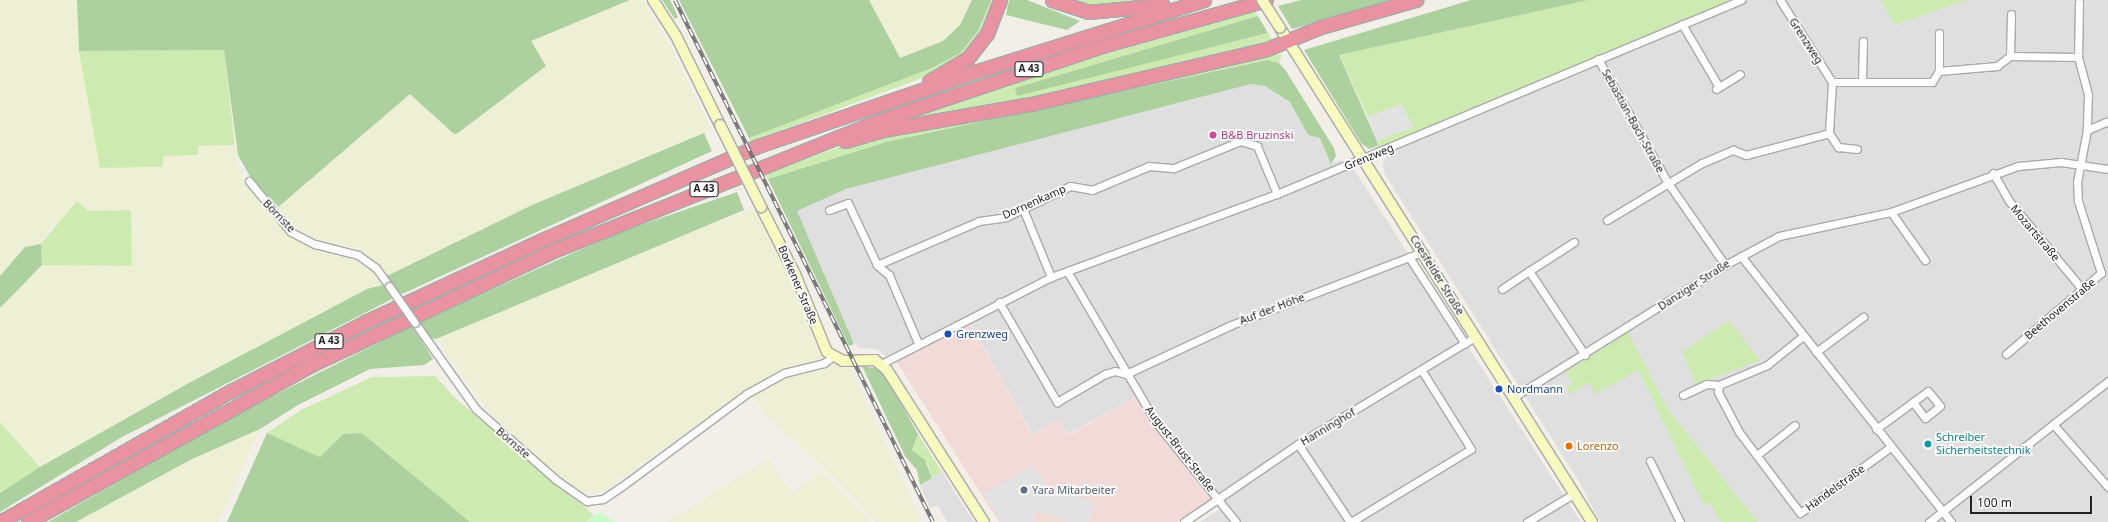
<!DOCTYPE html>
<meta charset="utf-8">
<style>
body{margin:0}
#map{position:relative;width:2108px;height:522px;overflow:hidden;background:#f2efe9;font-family:"Noto Sans",sans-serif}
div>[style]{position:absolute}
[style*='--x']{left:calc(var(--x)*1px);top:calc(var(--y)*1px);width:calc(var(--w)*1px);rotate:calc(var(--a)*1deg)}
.residential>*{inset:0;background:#e0dfdf}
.commercial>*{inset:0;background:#f2dad9}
.farmland>*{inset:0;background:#eef0d5}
.grass>*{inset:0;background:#cdebb0}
.forest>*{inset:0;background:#add19e}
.park>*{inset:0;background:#c8facc}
.parking>*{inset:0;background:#e2e2e2}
.roads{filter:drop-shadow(1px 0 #a9a9a9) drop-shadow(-1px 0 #a9a9a9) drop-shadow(0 1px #a9a9a9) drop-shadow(0 -1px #a9a9a9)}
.street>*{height:7px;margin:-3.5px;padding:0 3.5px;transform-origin:3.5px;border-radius:3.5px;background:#fff}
.secondary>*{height:10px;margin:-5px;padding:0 5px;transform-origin:5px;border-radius:5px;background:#f7fabf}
.highway>*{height:13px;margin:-6.5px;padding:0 6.5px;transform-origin:6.5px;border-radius:6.5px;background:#e892a2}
.rail>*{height:4px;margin-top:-2px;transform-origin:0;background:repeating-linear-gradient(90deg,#fff 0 8px,#707070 0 16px);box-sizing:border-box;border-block:1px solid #707070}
.bridges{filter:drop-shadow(1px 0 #a9a9a9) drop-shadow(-1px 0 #a9a9a9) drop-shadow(0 1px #a9a9a9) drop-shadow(0 -1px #a9a9a9)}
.street-bridge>*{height:7px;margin:-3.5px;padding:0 3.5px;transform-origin:3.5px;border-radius:3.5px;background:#fff}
.secondary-bridge>*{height:10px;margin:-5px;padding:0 5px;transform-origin:5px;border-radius:5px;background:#f7fabf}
.dots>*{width:11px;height:11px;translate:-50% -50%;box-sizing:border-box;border:2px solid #fff;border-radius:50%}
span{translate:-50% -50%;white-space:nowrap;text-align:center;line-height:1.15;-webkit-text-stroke:3.5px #fff;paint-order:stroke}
.shield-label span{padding:1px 3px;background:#fff;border:1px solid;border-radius:3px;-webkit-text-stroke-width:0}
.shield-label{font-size:10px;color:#222;font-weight:700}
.street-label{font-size:11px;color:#222}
.hotel-label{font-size:11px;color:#b23c85}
.left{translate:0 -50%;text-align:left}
.transit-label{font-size:11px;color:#164399}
.culture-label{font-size:11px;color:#0d838f}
.food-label{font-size:11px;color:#c56008}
.service-label{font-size:11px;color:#4e5e75}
.scale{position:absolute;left:1970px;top:496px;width:122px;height:18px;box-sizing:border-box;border:2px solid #222;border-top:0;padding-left:5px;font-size:12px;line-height:14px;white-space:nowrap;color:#222;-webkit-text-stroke:3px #fff;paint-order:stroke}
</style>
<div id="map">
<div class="residential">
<div style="clip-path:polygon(1742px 0,1880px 0,1896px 25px,1967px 0,2108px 0,2108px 522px,1600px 522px,1580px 483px,1384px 173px,1383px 163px,1389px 150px)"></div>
<div style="clip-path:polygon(1251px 84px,1265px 86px,1290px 102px,1308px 135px,1320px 138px,1331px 163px,1340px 160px,1353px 168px,1581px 522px,1200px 522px,1228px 504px,1139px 395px,1069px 434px,1058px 419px,1033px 435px,967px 317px,888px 357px,875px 349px,859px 348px,849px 336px,796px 211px,846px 189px)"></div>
<div style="clip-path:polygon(942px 472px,956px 494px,974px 522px,947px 522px,938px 505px,930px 508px,920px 485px)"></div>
</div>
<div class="commercial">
<div style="clip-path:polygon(968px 320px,1033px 436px,1058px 419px,1069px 435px,1138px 396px,1216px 496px,1176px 522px,999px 522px,896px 361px,897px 357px)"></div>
</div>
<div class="farmland">
<div style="clip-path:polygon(0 0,77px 0,79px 51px,100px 168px,163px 167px,163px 156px,198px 155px,198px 146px,235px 145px,242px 177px,267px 212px,294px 239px,354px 259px,370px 269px,383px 285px,367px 289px,187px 384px,40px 467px,0 422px,0 308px,42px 265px,132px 266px,55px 223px,41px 244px,25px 247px,0 276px)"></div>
<div style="clip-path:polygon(630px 0,642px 0,671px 48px,711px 129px,532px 205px,387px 276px,377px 263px,358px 249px,316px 239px,298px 230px,276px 209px,410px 94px,454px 134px,531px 41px)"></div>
<div style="clip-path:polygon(869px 0,972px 0,960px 25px,943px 41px,900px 58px)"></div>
<div style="clip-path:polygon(756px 208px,797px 294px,822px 358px,817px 362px,783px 371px,744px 391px,601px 493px,576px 491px,518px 441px,482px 403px,436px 339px,635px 253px)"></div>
<div style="clip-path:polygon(832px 364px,849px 365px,922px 522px,875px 522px,853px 495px,769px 418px,752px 395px,781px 378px)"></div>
<div style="clip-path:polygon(260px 429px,219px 522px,76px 522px,190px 460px)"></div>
<div style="clip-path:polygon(768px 459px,792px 494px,821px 471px,871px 522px,667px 522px)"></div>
</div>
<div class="grass">
<div style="clip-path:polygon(991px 0,995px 0,982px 33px,965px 54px,938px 72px,750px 142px,749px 138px,932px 68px,959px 53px,978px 31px)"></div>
<div style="clip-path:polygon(1058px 0,1167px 0,1097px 9px)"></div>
<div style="clip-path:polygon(1588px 0,1741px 0,1380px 152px,1377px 141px,1413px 127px,1401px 104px,1368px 117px,1339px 55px)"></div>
<div style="clip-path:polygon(1880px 0,1967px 0,1895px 25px)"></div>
<div style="clip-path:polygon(1255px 12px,1258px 16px,1015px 88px,1017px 95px,1268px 33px,1272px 40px,1267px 43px,990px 109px,899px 123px,1089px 59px)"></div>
<div style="clip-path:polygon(224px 50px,235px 145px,198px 146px,198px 155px,163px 156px,163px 167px,100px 168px,79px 51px)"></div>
<div style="clip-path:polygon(1269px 53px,1282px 55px,1279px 63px,1266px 60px,886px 142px,768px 179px,765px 174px,848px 144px)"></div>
<div style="clip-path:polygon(77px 201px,88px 211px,131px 210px,132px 266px,42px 265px,41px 244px)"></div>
<div style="clip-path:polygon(1729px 321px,1760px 360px,1696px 385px,1682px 352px)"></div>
<div style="clip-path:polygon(1628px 332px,1668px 409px,1758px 522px,1720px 522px,1710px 502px,1704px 506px,1638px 370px,1596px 394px,1589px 382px,1571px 394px,1566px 388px,1573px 384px,1566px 372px)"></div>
<div style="clip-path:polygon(435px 376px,455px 398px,594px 515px,587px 522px,470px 522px,362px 433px,343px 434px,320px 457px,267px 433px,301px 410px,372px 377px)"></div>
<div style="clip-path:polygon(0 422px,40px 467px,0 493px)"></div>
<div style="clip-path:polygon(918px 434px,942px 472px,932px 478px,928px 464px,912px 450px)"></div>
</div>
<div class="forest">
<div style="clip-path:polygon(77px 0,630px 0,531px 41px,546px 66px,458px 133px,454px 134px,410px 94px,276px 209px,256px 187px,238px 155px,224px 50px,79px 51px)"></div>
<div style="clip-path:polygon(662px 0,670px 0,678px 17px,675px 19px)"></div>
<div style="clip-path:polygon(679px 0,869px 0,900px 58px,943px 41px,960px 25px,972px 0,991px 0,978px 31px,960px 53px,932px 68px,749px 138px)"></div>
<div style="clip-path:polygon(1009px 0,1027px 0,1080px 21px,1067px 30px,1006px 15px)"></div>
<div style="clip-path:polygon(1301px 0,1397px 0,1292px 29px,1278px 6px)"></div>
<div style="clip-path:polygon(1471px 0,1588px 0,1339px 55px,1377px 141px,1378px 146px,1369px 149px,1361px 143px,1304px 50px)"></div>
<div style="clip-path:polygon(1258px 16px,1268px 33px,1017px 96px,1015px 88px)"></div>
<div style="clip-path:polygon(1267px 60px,1279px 63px,1286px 71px,1334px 148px,1336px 156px,1331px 164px,1320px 138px,1308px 135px,1290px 102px,1265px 86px,1251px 84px,846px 189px,797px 211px,854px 344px,849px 346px,768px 179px,886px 142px)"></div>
<div style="clip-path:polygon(704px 133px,712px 151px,400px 295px,387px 276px,532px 205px)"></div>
<div style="clip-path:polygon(737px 192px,744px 210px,436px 339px,430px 338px,419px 322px,620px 232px)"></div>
<div style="clip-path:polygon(41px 244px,42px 265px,0 308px,0 276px,25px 247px)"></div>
<div style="clip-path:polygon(383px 285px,392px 299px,122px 437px,0 512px,0 493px,40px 467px,187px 384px,367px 289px)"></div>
<div style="clip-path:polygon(412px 326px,433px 359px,424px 365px,370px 369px,298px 405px,260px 429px,190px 460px,76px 522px,48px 522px,235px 415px)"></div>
<div style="clip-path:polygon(862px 366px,875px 368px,886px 377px,918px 434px,912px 450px,925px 460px,932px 478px,920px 485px,917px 470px,905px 456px)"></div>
<div style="clip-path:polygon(267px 433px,320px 457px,343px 434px,362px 433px,470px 522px,227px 522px)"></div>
</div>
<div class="park">
<div style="clip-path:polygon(599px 512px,616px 522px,587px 522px)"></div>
</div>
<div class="parking">
<div style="clip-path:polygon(1401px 104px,1413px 127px,1377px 141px,1368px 117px)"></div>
<div style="clip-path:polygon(1033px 466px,1048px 486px,1096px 502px,1089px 522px,1072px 522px,1036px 511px,1032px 522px,1002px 522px,983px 494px)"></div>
</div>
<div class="roads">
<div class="street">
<div style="--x:1780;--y:0;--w:97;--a:57.6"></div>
<div style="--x:2079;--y:2;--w:55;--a:91"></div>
<div style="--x:2078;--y:57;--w:39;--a:75"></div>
<div style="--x:2088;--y:95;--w:35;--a:92"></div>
<div style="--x:1682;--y:24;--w:73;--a:59.6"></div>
<div style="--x:2010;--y:56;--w:42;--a:-88.6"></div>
<div style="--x:1598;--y:59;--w:142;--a:60.6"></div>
<div style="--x:1668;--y:183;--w:100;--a:55.2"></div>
<div style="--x:1939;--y:71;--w:38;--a:-90"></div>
<div style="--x:1862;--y:81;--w:40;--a:-88.6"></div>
<div style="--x:1716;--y:89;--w:28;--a:-32"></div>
<div style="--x:1829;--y:133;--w:17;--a:57"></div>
<div style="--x:1838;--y:147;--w:19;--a:6"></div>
<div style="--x:1993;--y:173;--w:32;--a:60"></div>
<div style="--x:2009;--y:201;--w:116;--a:50.3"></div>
<div style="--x:249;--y:181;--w:66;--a:50.5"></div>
<div style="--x:291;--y:232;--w:27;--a:27"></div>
<div style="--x:315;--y:244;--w:44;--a:14.3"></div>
<div style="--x:358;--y:255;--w:22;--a:36"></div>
<div style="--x:376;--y:268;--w:22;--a:54"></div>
<div style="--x:1023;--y:209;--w:74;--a:67.6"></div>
<div style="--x:829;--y:210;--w:20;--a:-20"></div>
<div style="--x:848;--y:203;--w:68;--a:64.9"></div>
<div style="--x:877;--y:265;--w:16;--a:40"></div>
<div style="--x:889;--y:275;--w:74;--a:66.9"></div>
<div style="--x:1891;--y:212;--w:59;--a:54.7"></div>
<div style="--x:1607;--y:220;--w:111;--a:-31"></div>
<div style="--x:1702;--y:163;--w:34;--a:-23"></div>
<div style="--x:1733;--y:150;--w:14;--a:21"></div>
<div style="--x:1746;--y:155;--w:86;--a:-14.8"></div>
<div style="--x:1829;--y:133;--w:51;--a:-86.6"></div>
<div style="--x:1832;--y:82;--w:100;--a:0"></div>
<div style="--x:1932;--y:82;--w:13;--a:-58"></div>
<div style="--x:1939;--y:71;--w:58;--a:-4.9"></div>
<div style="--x:1997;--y:66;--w:16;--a:-38"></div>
<div style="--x:2010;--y:56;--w:68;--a:0.8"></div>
<div style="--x:1574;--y:242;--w:54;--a:147.2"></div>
<div style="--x:1529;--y:271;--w:101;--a:56.3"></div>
<div style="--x:1741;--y:256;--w:339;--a:51.7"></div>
<div style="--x:1409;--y:257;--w:103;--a:57.2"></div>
<div style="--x:877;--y:265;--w:111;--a:-23.3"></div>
<div style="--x:979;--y:221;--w:27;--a:-8"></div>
<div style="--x:1006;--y:217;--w:71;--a:-25.8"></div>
<div style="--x:1070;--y:186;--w:22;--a:10"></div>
<div style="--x:1092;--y:190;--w:62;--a:-22.8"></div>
<div style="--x:1149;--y:166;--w:25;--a:5"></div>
<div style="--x:1174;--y:168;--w:71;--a:-22.2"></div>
<div style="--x:1240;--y:141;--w:18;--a:16"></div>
<div style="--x:1257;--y:146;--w:52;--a:67.4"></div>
<div style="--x:1067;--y:271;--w:174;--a:59.6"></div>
<div style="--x:1155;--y:421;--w:129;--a:51.3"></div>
<div style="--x:1502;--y:289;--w:32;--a:-34"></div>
<div style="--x:999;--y:302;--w:116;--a:59.9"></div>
<div style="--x:1057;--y:402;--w:56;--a:-30.3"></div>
<div style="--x:1105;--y:374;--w:10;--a:-17"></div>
<div style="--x:1115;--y:371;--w:11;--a:15"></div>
<div style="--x:1126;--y:374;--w:116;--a:-25"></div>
<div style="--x:1231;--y:325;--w:204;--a:-20.9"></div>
<div style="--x:415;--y:323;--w:105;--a:54.7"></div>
<div style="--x:476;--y:409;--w:106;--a:41.5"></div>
<div style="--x:555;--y:479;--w:39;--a:35"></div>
<div style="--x:587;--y:501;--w:16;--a:-7"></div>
<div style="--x:603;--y:499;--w:22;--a:-34"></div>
<div style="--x:621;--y:487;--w:156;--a:-36.6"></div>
<div style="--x:746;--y:394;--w:43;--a:-28.9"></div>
<div style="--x:784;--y:373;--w:41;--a:-14"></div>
<div style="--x:824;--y:363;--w:10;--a:-37"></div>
<div style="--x:1803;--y:336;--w:46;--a:141.1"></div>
<div style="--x:1767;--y:365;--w:52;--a:157.4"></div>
<div style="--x:1719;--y:385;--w:7;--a:98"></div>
<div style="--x:1718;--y:392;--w:45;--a:62.3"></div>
<div style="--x:1739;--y:432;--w:101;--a:53"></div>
<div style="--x:1800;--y:513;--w:110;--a:-36.1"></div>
<div style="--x:1816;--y:352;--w:59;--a:-36.7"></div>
<div style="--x:2006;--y:354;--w:125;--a:-40.5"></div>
<div style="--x:2101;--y:273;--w:76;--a:-107.7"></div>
<div style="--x:2078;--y:201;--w:19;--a:-93"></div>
<div style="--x:2077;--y:182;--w:53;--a:-79.1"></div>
<div style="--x:2087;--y:130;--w:23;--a:-23"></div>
<div style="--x:881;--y:364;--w:191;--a:-27.1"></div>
<div style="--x:1051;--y:277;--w:241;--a:-20.2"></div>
<div style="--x:1277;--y:194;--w:503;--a:-22.69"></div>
<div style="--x:1683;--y:395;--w:26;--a:-25"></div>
<div style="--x:1707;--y:384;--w:12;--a:5"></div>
<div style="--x:1514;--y:397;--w:249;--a:-32"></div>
<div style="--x:1725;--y:265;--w:61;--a:-28.2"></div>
<div style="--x:1779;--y:236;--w:115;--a:-12.1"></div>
<div style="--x:1891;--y:212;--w:135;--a:-19.9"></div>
<div style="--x:2018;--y:166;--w:43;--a:-5.3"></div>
<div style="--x:2061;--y:162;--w:48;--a:8.5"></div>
<div style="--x:2053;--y:424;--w:84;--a:48.9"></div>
<div style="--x:1876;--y:429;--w:64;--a:-36.2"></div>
<div style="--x:1928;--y:391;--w:19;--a:51"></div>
<div style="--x:1940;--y:406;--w:19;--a:141"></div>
<div style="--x:1925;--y:418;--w:20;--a:-127"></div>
<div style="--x:1298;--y:444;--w:94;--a:56.3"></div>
<div style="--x:1757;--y:455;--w:48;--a:-38.3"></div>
<div style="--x:1650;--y:461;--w:68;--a:63.8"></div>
<div style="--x:1184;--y:522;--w:138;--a:-34.4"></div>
<div style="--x:1298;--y:444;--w:207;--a:-31.2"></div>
<div style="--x:1351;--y:522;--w:140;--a:-31.3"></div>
<div style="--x:1471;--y:449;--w:92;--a:-122.1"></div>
<div style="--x:1527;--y:522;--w:56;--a:-31.1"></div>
<div style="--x:1929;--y:522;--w:228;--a:-38.2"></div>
</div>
<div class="secondary">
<div style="--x:653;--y:0;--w:43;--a:57.4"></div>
<div style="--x:676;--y:36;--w:99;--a:63.7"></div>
<div style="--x:1280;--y:28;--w:584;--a:57.72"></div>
<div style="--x:761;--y:207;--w:75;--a:63.1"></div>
<div style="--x:795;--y:274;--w:84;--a:67.7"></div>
<div style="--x:827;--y:352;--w:18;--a:29"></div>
<div style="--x:843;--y:361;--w:32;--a:-2"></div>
<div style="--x:875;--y:360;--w:16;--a:40"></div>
<div style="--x:887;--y:370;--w:180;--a:57.5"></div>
</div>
<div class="highway">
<div style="--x:1052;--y:0;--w:38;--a:18"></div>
<div style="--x:1088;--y:12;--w:75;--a:-5.3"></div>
<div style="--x:929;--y:81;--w:45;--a:-30.5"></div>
<div style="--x:968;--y:58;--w:31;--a:-52"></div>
<div style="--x:987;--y:34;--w:36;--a:-69"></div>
<div style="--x:845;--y:141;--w:40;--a:-16"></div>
<div style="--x:883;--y:130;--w:150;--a:-10"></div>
<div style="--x:1031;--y:104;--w:242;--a:-13.1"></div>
<div style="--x:1267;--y:49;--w:58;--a:-22.2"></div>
<div style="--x:1321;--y:27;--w:99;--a:-15.9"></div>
<div style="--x:0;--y:522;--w:266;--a:-29.6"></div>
<div style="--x:231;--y:391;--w:151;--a:-27.2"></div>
<div style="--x:365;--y:322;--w:197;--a:-24.9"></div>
<div style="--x:544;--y:239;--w:233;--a:-23.5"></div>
<div style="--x:758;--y:146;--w:225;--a:-18.9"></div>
<div style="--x:971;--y:73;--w:244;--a:-17.4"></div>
<div style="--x:28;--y:522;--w:326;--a:-29"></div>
<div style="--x:313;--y:364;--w:265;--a:-25.2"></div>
<div style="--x:553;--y:251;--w:347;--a:-21.8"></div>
<div style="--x:875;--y:122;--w:236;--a:-18.5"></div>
<div style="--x:1099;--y:47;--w:173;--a:-15.7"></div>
</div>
</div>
<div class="rail">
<div style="--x:675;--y:0;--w:582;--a:63.7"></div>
</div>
<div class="bridges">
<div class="street-bridge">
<div style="--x:389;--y:286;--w:45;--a:54.9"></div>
</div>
<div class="secondary-bridge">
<div style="--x:1262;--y:0;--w:33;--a:57"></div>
<div style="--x:720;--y:125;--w:92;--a:63.4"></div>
</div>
</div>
<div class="dots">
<div style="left:1213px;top:135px;background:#d1479c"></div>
<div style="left:948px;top:334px;background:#1a4fb4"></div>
<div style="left:1499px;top:389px;background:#1a4fb4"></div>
<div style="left:1928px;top:444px;background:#0f9aa8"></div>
<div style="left:1569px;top:446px;background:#e8710a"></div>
<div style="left:1024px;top:490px;background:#5c6f8a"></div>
</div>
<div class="shield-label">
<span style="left:1029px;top:69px">A 43</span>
<span style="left:704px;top:189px">A 43</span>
<span style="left:329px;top:341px">A 43</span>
</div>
<div class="street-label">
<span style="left:1806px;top:41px;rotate:57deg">Grenzweg</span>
<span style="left:1633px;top:121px;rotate:61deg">Sebastian-Bach-Straße</span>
<span style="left:1369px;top:157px;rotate:-22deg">Grenzweg</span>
<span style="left:1034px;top:202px;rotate:-24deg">Dornenkamp</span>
<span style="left:279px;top:216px;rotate:46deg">Börnste</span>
<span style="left:2035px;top:233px;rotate:50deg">Mozartstraße</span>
<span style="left:1437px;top:275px;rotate:58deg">Coesfelder Straße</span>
<span style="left:798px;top:285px;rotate:67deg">Borkener Straße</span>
<span style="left:1694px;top:285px;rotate:-33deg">Danziger Straße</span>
<span style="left:1272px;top:309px;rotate:-21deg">Auf der Höhe</span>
<span style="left:2060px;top:309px;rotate:-40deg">Beethovenstraße</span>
<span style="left:1328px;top:427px;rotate:-31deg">Hanninghof</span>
<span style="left:513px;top:443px;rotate:41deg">Börnste</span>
<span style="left:1180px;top:449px;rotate:52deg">August-Brust-Straße</span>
<span style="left:1835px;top:488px;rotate:-36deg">Händelstraße</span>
</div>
<div class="hotel-label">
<span class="left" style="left:1221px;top:135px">B&amp;B Bruzinski</span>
</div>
<div class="transit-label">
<span class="left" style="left:956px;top:334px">Grenzweg</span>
<span class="left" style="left:1507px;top:389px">Nordmann</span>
</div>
<div class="culture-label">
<span class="left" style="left:1936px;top:444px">Schreiber<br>Sicherheitstechnik</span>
</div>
<div class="food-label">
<span class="left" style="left:1577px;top:446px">Lorenzo</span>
</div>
<div class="service-label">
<span class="left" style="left:1032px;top:490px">Yara Mitarbeiter</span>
</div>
<div class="scale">100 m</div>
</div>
